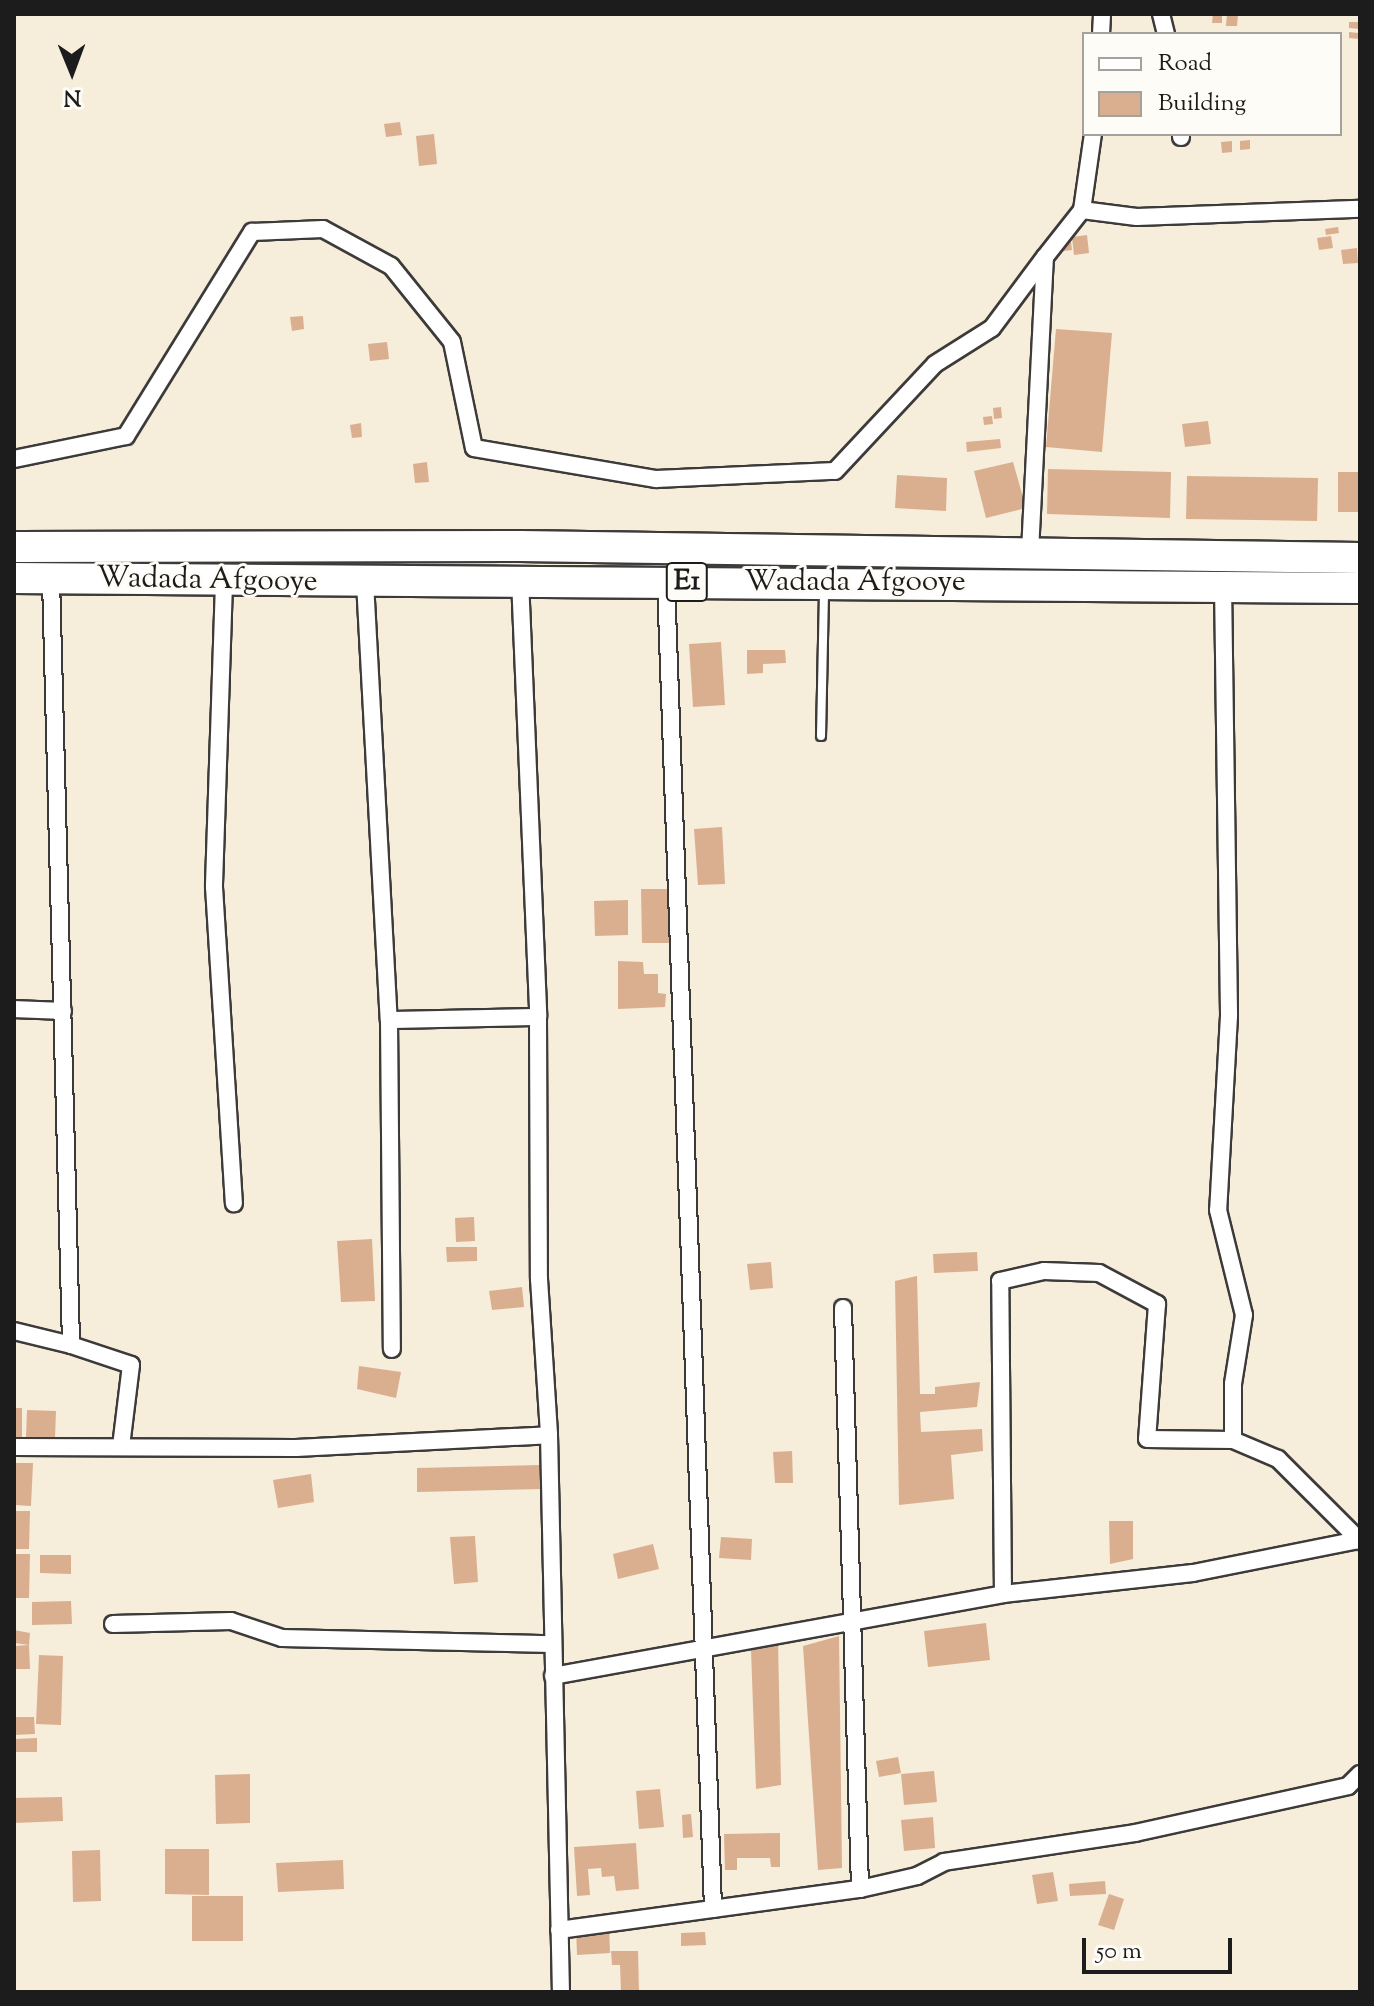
<!DOCTYPE html>
<style>
body{margin:0}
#map{position:relative;width:1374px;height:2006px;overflow:hidden;background:#f7eddb;font-family:"Sorts Mill Goudy",serif}
div>[style]{position:absolute}
[style*='--x']{left:calc(var(--x)*1px);top:calc(var(--y)*1px);width:calc(var(--w)*1px);rotate:calc(var(--a)*1deg)}
.building>*{inset:0;background:#daaf8f}
.roads{filter:drop-shadow(2px 0 #3d3b39) drop-shadow(-2px 0 #3d3b39) drop-shadow(0 2px #3d3b39) drop-shadow(0 -2px #3d3b39)}
.lane>*{height:8px;margin:-4px;padding:0 4px;transform-origin:4px;border-radius:4px;background:#fff}
.street>*{height:16px;margin:-8px;padding:0 8px;transform-origin:8px;border-radius:8px;background:#fff}
.highway>*{height:30px;margin:-15px;padding:0 15px;transform-origin:15px;border-radius:15px;background:#fff}
span{translate:-50% -50%;white-space:nowrap;text-align:center;line-height:1.15;-webkit-text-stroke:6px #fdfcf7;paint-order:stroke}
.shield-label span{padding:2px 6px;background:#fdfcf7;border:2px solid;border-radius:6px;-webkit-text-stroke-width:0}
.shield-label{font-size:28px;color:#1c1c1c;font-weight:700}
.street-label{font-size:30px;color:#1c1c1c}
.frame{position:absolute;inset:0;border:16px solid #1c1c1c;pointer-events:none}
.legend{position:absolute;left:1082px;top:32px;width:260px;height:104px;box-sizing:border-box;background:#fdfcf7;border:2px solid #a3a29f;margin:0;padding:10px 14px;list-style:none;font-size:24px;color:#1c1c1c}
.legend li{display:flex;align-items:center;gap:16px;height:40px}
.legend b{width:40px;border:2px solid #a3a29f}
.north{position:absolute;left:32px;top:32px;width:80px;height:80px;-webkit-text-stroke:6px #fdfcf7;paint-order:stroke;rotate:179deg;font-size:22px;font-weight:700;line-height:32px;text-align:center;color:#1c1c1c}
.north::after{content:'';display:block;margin:auto;width:28px;height:36px;background:#1c1c1c;clip-path:polygon(50% 0,100% 100%,50% 72%,0 100%)}
.scale{position:absolute;left:1082px;top:1938px;width:150px;height:36px;box-sizing:border-box;border:4px solid #1c1c1c;border-top:0;padding-left:10px;font-size:24px;line-height:28px;white-space:nowrap;color:#1c1c1c;-webkit-text-stroke:6px #fdfcf7;paint-order:stroke}
</style>
<div id="map">
<div class="building">
<div style="clip-path:polygon(1213px 14px,1222px 14px,1222px 23px,1212px 23px)"></div>
<div style="clip-path:polygon(1227px 14px,1238px 14px,1237px 26px,1226px 26px)"></div>
<div style="clip-path:polygon(1349px 22px,1359px 22px,1359px 29px,1349px 28px)"></div>
<div style="clip-path:polygon(1349px 32px,1359px 33px,1359px 39px,1349px 38px)"></div>
<div style="clip-path:polygon(400px 122px,402px 135px,386px 137px,384px 124px)"></div>
<div style="clip-path:polygon(434px 134px,437px 164px,419px 166px,416px 136px)"></div>
<div style="clip-path:polygon(1250px 140px,1250px 149px,1240px 150px,1240px 141px)"></div>
<div style="clip-path:polygon(1232px 141px,1232px 152px,1222px 153px,1221px 142px)"></div>
<div style="clip-path:polygon(1338px 227px,1339px 233px,1326px 235px,1325px 229px)"></div>
<div style="clip-path:polygon(1070px 234px,1072px 250px,1056px 252px)"></div>
<div style="clip-path:polygon(1087px 235px,1089px 253px,1074px 255px,1072px 237px)"></div>
<div style="clip-path:polygon(1331px 236px,1333px 248px,1319px 250px,1317px 238px)"></div>
<div style="clip-path:polygon(1357px 248px,1358px 263px,1343px 264px,1341px 250px)"></div>
<div style="clip-path:polygon(303px 316px,304px 329px,292px 331px,290px 317px)"></div>
<div style="clip-path:polygon(1056px 329px,1112px 333px,1102px 452px,1046px 447px)"></div>
<div style="clip-path:polygon(387px 342px,389px 359px,370px 361px,368px 344px)"></div>
<div style="clip-path:polygon(1001px 407px,1002px 418px,994px 419px,993px 408px)"></div>
<div style="clip-path:polygon(992px 416px,993px 424px,984px 425px,983px 417px)"></div>
<div style="clip-path:polygon(1208px 421px,1211px 444px,1185px 447px,1182px 424px)"></div>
<div style="clip-path:polygon(361px 423px,362px 437px,352px 438px,350px 425px)"></div>
<div style="clip-path:polygon(1000px 439px,1001px 448px,967px 452px,966px 442px)"></div>
<div style="clip-path:polygon(427px 462px,429px 482px,415px 483px,413px 464px)"></div>
<div style="clip-path:polygon(1013px 462px,1026px 508px,986px 518px,974px 471px)"></div>
<div style="clip-path:polygon(1048px 469px,1171px 472px,1170px 518px,1047px 514px)"></div>
<div style="clip-path:polygon(1338px 472px,1360px 472px,1360px 512px,1338px 512px)"></div>
<div style="clip-path:polygon(897px 475px,947px 478px,946px 511px,895px 508px)"></div>
<div style="clip-path:polygon(1187px 476px,1318px 478px,1317px 521px,1186px 519px)"></div>
<div style="clip-path:polygon(721px 642px,725px 705px,693px 707px,689px 644px)"></div>
<div style="clip-path:polygon(747px 650px,785px 650px,786px 663px,763px 664px,763px 673px,747px 674px)"></div>
<div style="clip-path:polygon(722px 827px,725px 884px,698px 885px,694px 829px)"></div>
<div style="clip-path:polygon(641px 889px,675px 889px,675px 943px,642px 943px)"></div>
<div style="clip-path:polygon(628px 900px,628px 935px,595px 936px,594px 901px)"></div>
<div style="clip-path:polygon(618px 961px,643px 962px,644px 974px,658px 974px,658px 993px,666px 994px,665px 1007px,618px 1009px)"></div>
<div style="clip-path:polygon(474px 1217px,475px 1241px,456px 1242px,455px 1218px)"></div>
<div style="clip-path:polygon(372px 1239px,375px 1301px,341px 1302px,337px 1241px)"></div>
<div style="clip-path:polygon(446px 1247px,477px 1247px,477px 1261px,447px 1262px)"></div>
<div style="clip-path:polygon(977px 1252px,978px 1271px,934px 1273px,933px 1254px)"></div>
<div style="clip-path:polygon(771px 1262px,773px 1288px,750px 1290px,747px 1264px)"></div>
<div style="clip-path:polygon(917px 1276px,920px 1394px,935px 1394px,935px 1387px,980px 1382px,977px 1407px,920px 1412px,921px 1432px,982px 1429px,983px 1451px,951px 1455px,954px 1499px,899px 1505px,895px 1281px)"></div>
<div style="clip-path:polygon(522px 1287px,524px 1307px,492px 1310px,489px 1291px)"></div>
<div style="clip-path:polygon(359px 1366px,401px 1372px,396px 1398px,357px 1389px)"></div>
<div style="clip-path:polygon(14px 1408px,22px 1408px,22px 1437px,14px 1437px)"></div>
<div style="clip-path:polygon(27px 1410px,56px 1411px,55px 1438px,26px 1437px)"></div>
<div style="clip-path:polygon(792px 1451px,793px 1483px,775px 1483px,773px 1452px)"></div>
<div style="clip-path:polygon(14px 1463px,33px 1463px,31px 1506px,14px 1505px)"></div>
<div style="clip-path:polygon(540px 1465px,541px 1489px,417px 1492px,417px 1468px)"></div>
<div style="clip-path:polygon(311px 1474px,314px 1502px,278px 1508px,273px 1480px)"></div>
<div style="clip-path:polygon(14px 1511px,30px 1511px,29px 1549px,14px 1549px)"></div>
<div style="clip-path:polygon(1109px 1521px,1133px 1521px,1133px 1559px,1110px 1564px)"></div>
<div style="clip-path:polygon(475px 1536px,478px 1582px,454px 1584px,450px 1537px)"></div>
<div style="clip-path:polygon(721px 1537px,752px 1539px,751px 1560px,719px 1558px)"></div>
<div style="clip-path:polygon(653px 1544px,659px 1569px,618px 1579px,613px 1554px)"></div>
<div style="clip-path:polygon(14px 1554px,30px 1554px,29px 1598px,14px 1598px)"></div>
<div style="clip-path:polygon(40px 1555px,71px 1555px,71px 1574px,40px 1573px)"></div>
<div style="clip-path:polygon(71px 1601px,72px 1624px,32px 1625px,32px 1602px)"></div>
<div style="clip-path:polygon(986px 1623px,990px 1660px,928px 1667px,924px 1631px)"></div>
<div style="clip-path:polygon(14px 1630px,30px 1633px,29px 1645px,14px 1643px)"></div>
<div style="clip-path:polygon(839px 1636px,842px 1868px,818px 1870px,803px 1646px)"></div>
<div style="clip-path:polygon(778px 1641px,781px 1785px,756px 1789px,751px 1650px)"></div>
<div style="clip-path:polygon(29px 1645px,30px 1669px,14px 1669px,14px 1646px)"></div>
<div style="clip-path:polygon(39px 1655px,63px 1656px,61px 1725px,36px 1724px)"></div>
<div style="clip-path:polygon(14px 1717px,34px 1717px,35px 1734px,14px 1735px)"></div>
<div style="clip-path:polygon(37px 1738px,37px 1752px,14px 1752px,14px 1739px)"></div>
<div style="clip-path:polygon(898px 1757px,901px 1773px,879px 1777px,876px 1761px)"></div>
<div style="clip-path:polygon(934px 1771px,937px 1802px,904px 1805px,901px 1774px)"></div>
<div style="clip-path:polygon(250px 1774px,250px 1823px,216px 1824px,215px 1775px)"></div>
<div style="clip-path:polygon(660px 1789px,664px 1827px,639px 1829px,636px 1791px)"></div>
<div style="clip-path:polygon(62px 1797px,63px 1821px,14px 1823px,14px 1798px)"></div>
<div style="clip-path:polygon(691px 1814px,693px 1837px,683px 1838px,682px 1815px)"></div>
<div style="clip-path:polygon(933px 1817px,935px 1848px,904px 1851px,901px 1820px)"></div>
<div style="clip-path:polygon(780px 1833px,780px 1867px,771px 1867px,770px 1858px,737px 1858px,737px 1870px,725px 1870px,724px 1834px)"></div>
<div style="clip-path:polygon(636px 1843px,639px 1889px,616px 1891px,614px 1876px,602px 1877px,601px 1868px,588px 1869px,590px 1895px,577px 1896px,574px 1847px)"></div>
<div style="clip-path:polygon(165px 1849px,209px 1849px,209px 1895px,165px 1894px)"></div>
<div style="clip-path:polygon(100px 1850px,101px 1901px,73px 1902px,72px 1851px)"></div>
<div style="clip-path:polygon(343px 1860px,344px 1889px,278px 1892px,276px 1863px)"></div>
<div style="clip-path:polygon(1053px 1872px,1058px 1901px,1037px 1904px,1032px 1875px)"></div>
<div style="clip-path:polygon(1105px 1881px,1106px 1894px,1070px 1896px,1069px 1884px)"></div>
<div style="clip-path:polygon(1109px 1894px,1124px 1899px,1114px 1930px,1098px 1925px)"></div>
<div style="clip-path:polygon(192px 1896px,243px 1896px,243px 1941px,192px 1941px)"></div>
<div style="clip-path:polygon(609px 1926px,610px 1953px,577px 1955px,576px 1928px)"></div>
<div style="clip-path:polygon(705px 1932px,706px 1945px,681px 1946px,681px 1933px)"></div>
<div style="clip-path:polygon(611px 1951px,638px 1951px,639px 1992px,621px 1992px,620px 1965px,612px 1965px)"></div>
</div>
<div class="roads">
<div class="lane">
<div style="--x:821;--y:736;--w:148;--a:-88.8"></div>
</div>
<div class="street">
<div style="--x:1161;--y:14;--w:21;--a:76"></div>
<div style="--x:1101;--y:34;--w:20;--a:-87"></div>
<div style="--x:1181;--y:134;--w:3;--a:90"></div>
<div style="--x:1082;--y:210;--w:55;--a:7.3"></div>
<div style="--x:1137;--y:217;--w:223;--a:-2.1"></div>
<div style="--x:14;--y:459;--w:114;--a:-11.6"></div>
<div style="--x:126;--y:436;--w:240;--a:-58.3"></div>
<div style="--x:252;--y:232;--w:71;--a:-2.4"></div>
<div style="--x:323;--y:229;--w:77;--a:28.6"></div>
<div style="--x:391;--y:266;--w:97;--a:51.2"></div>
<div style="--x:452;--y:342;--w:108;--a:78.3"></div>
<div style="--x:474;--y:448;--w:185;--a:9.7"></div>
<div style="--x:656;--y:479;--w:179;--a:-2.6"></div>
<div style="--x:835;--y:471;--w:146;--a:-46.9"></div>
<div style="--x:935;--y:364;--w:67;--a:-32.3"></div>
<div style="--x:992;--y:328;--w:89;--a:-53.3"></div>
<div style="--x:1030;--y:552;--w:295;--a:-87.1"></div>
<div style="--x:1045;--y:257;--w:60;--a:-51.8"></div>
<div style="--x:1082;--y:210;--w:77;--a:-81.8"></div>
<div style="--x:51;--y:579;--w:766;--a:88.5"></div>
<div style="--x:71;--y:1345;--w:63;--a:18.4"></div>
<div style="--x:131;--y:1365;--w:82;--a:97"></div>
<div style="--x:520;--y:579;--w:438;--a:87.6"></div>
<div style="--x:538;--y:1017;--w:262;--a:89.8"></div>
<div style="--x:539;--y:1279;--w:156;--a:86.3"></div>
<div style="--x:549;--y:1435;--w:557;--a:88.77"></div>
<div style="--x:365;--y:582;--w:439;--a:86.9"></div>
<div style="--x:389;--y:1020;--w:329;--a:89.5"></div>
<div style="--x:666;--y:582;--w:1328;--a:87.97"></div>
<div style="--x:224;--y:583;--w:304;--a:91.9"></div>
<div style="--x:214;--y:887;--w:317;--a:86.4"></div>
<div style="--x:1223;--y:584;--w:432;--a:89.2"></div>
<div style="--x:1229;--y:1016;--w:194;--a:93.2"></div>
<div style="--x:1218;--y:1210;--w:108;--a:76.1"></div>
<div style="--x:1244;--y:1315;--w:70;--a:99.1"></div>
<div style="--x:1233;--y:1384;--w:56;--a:90"></div>
<div style="--x:14;--y:1009;--w:49;--a:2.3"></div>
<div style="--x:389;--y:1020;--w:149;--a:-1.2"></div>
<div style="--x:843;--y:1308;--w:581;--a:88.32"></div>
<div style="--x:14;--y:1331;--w:59;--a:13.8"></div>
<div style="--x:14;--y:1447;--w:282;--a:0.2"></div>
<div style="--x:296;--y:1448;--w:253;--a:-2.9"></div>
<div style="--x:1003;--y:1594;--w:313;--a:-90.5"></div>
<div style="--x:1000;--y:1281;--w:45;--a:-12.8"></div>
<div style="--x:1044;--y:1271;--w:55;--a:2.1"></div>
<div style="--x:1099;--y:1273;--w:66;--a:28.1"></div>
<div style="--x:1157;--y:1304;--w:135;--a:94.2"></div>
<div style="--x:1147;--y:1439;--w:86;--a:0.7"></div>
<div style="--x:1233;--y:1440;--w:49;--a:22.9"></div>
<div style="--x:1278;--y:1459;--w:116;--a:45"></div>
<div style="--x:113;--y:1624;--w:118;--a:-1.5"></div>
<div style="--x:231;--y:1621;--w:54;--a:18.4"></div>
<div style="--x:282;--y:1638;--w:270;--a:1.3"></div>
<div style="--x:553;--y:1676;--w:457;--a:-10.3"></div>
<div style="--x:1003;--y:1594;--w:191;--a:-6.3"></div>
<div style="--x:1193;--y:1573;--w:168;--a:-11.3"></div>
<div style="--x:559;--y:1930;--w:304;--a:-7.8"></div>
<div style="--x:860;--y:1889;--w:58;--a:-12.8"></div>
<div style="--x:917;--y:1876;--w:30;--a:-27"></div>
<div style="--x:944;--y:1862;--w:193;--a:-8.6"></div>
<div style="--x:1135;--y:1833;--w:218;--a:-12.4"></div>
<div style="--x:1348;--y:1786;--w:17;--a:-45"></div>
</div>
<div class="highway">
<div style="--x:14;--y:547;--w:506;--a:-0.11"></div>
<div style="--x:520;--y:546;--w:840;--a:0.82"></div>
<div style="--x:14;--y:578;--w:1346;--a:0.43"></div>
</div>
</div>
<div class="shield-label">
<span style="left:687px;top:582px">E1</span>
</div>
<div class="street-label">
<span style="left:207px;top:581px;rotate:1deg">Wadada Afgooye</span>
<span style="left:855px;top:583px">Wadada Afgooye</span>
</div>
<div class="frame"></div>
<ul class="legend">
<li><b style="height:10px;background:#fff"></b>Road</li>
<li><b style="height:22px;background:#daaf8f"></b>Building</li>
</ul>
<div class="north">N</div>
<div class="scale">50 m</div>
</div>
